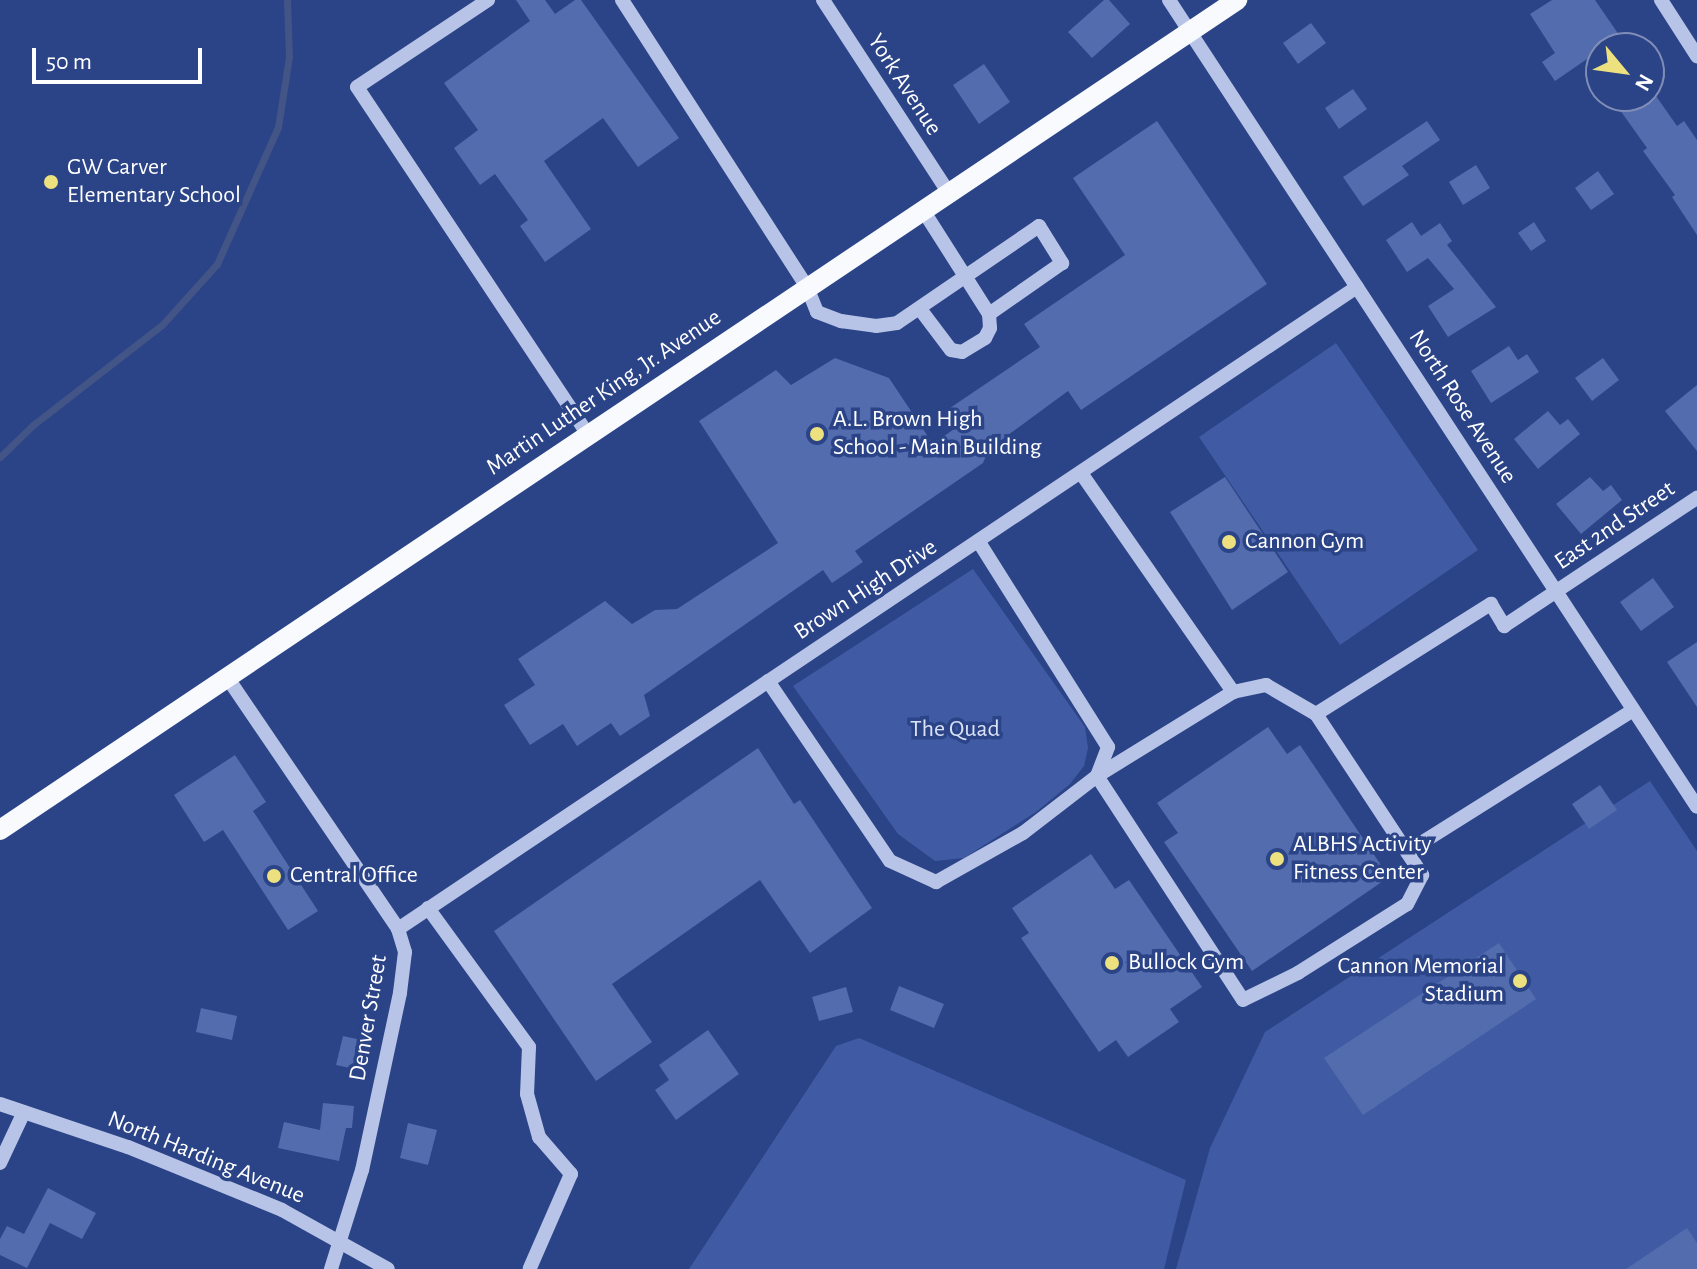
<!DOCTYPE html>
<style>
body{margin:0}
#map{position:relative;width:1697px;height:1269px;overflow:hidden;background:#2b4387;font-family:"Alegreya Sans",sans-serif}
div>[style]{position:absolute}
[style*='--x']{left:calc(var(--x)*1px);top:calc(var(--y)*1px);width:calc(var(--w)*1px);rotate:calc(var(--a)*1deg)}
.green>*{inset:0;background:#405ba3}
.stream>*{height:7px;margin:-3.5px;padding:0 3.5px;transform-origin:3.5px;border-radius:3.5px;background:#435486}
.building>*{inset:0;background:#536cae}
.minor>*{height:14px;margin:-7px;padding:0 7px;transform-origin:7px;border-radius:7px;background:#b7c4e7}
.major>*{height:20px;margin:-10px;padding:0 10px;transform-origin:10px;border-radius:10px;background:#f8fafe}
.dots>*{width:22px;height:22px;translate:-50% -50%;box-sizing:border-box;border:4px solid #2b4387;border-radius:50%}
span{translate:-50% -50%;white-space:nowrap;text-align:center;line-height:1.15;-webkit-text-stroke:7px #2b4387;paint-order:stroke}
.street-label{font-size:24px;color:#fff}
.poi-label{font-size:24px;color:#fff}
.left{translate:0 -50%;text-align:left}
.right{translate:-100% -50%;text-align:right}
.park-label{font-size:24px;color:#dae2f6}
.north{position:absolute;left:1585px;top:32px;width:80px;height:80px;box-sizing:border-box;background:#2b4387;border:2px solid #808eb7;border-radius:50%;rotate:119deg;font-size:22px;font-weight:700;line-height:32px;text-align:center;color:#fff}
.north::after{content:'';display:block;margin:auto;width:28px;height:36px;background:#ede17f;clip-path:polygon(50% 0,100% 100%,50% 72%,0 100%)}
.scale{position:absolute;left:32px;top:48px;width:170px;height:36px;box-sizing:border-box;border:4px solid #fff;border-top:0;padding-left:10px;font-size:24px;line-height:28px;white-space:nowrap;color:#fff;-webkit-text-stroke:6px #2b4387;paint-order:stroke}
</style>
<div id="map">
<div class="green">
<div style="clip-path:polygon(1336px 343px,1478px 550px,1340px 645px,1199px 437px)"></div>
<div style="clip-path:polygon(973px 569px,1085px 727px,1088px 748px,1084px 766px,1070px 784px,1036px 812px,964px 858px,935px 861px,898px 834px,793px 686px)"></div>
<div style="clip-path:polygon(1650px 781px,1697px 851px,1697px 1269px,1176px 1269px,1210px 1148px,1265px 1032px)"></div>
<div style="clip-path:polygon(859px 1038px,1186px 1180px,1164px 1269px,689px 1269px,836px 1046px)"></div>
</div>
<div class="stream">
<div style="--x:0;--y:457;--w:46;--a:-44.1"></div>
<div style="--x:33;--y:425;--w:163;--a:-37.8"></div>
<div style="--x:162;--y:325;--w:82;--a:-48"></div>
<div style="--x:217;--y:264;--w:150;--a:-66"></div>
<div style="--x:278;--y:127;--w:71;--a:-81.1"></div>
<div style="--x:289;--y:57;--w:57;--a:-92"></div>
</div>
<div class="building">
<div style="clip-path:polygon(516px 0,545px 0,555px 14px,575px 0,581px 0,679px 138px,638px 167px,603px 118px,544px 161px,591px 229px,545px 262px,520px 226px,528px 220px,495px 174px,480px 185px,454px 148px,478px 130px,444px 83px,530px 21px)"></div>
<div style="clip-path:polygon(1104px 0,1109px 0,1130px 24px,1092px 58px,1068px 32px)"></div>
<div style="clip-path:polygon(1552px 0,1595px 0,1628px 48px,1601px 48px,1601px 78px,1587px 59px,1555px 81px,1542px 62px,1555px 53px,1530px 14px)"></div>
<div style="clip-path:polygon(1311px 23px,1326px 43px,1298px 64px,1283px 43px)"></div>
<div style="clip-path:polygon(984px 64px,1010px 102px,979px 124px,953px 85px)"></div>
<div style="clip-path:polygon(1353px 89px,1367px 109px,1339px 129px,1325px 108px)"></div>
<div style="clip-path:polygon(1610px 96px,1656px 96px,1677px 126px,1684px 121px,1697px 140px,1697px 235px,1672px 197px,1675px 195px,1643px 151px,1647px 148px)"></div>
<div style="clip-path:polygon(1157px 121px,1267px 284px,1081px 410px,1068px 391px,989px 449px,983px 463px,855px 551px,863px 562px,832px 583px,823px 570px,644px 695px,650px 716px,620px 736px,611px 723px,577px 746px,563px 724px,530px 745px,504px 705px,535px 685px,518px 659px,605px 601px,632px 624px,655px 610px,677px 609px,778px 543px,699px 421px,776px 370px,791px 385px,835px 358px,889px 378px,933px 444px,961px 424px,950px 408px,1040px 347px,1024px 324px,1125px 255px,1073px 178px)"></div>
<div style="clip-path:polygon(1427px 121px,1440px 140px,1402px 166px,1409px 175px,1363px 206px,1343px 177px)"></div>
<div style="clip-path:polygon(1476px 165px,1490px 188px,1463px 205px,1449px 182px)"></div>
<div style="clip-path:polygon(1598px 171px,1614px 194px,1591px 210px,1575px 188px)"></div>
<div style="clip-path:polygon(1412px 222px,1421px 236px,1440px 223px,1452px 241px,1447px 245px,1496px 307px,1448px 337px,1428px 306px,1454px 289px,1428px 258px,1407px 272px,1386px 240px)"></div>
<div style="clip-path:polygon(1534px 222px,1546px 241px,1531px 251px,1518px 233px)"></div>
<div style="clip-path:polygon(1509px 346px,1518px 360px,1527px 354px,1539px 372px,1491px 403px,1471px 371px)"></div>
<div style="clip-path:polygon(1603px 358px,1619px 380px,1592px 401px,1575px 378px)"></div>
<div style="clip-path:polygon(1697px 385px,1697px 451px,1665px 411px)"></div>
<div style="clip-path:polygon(1548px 411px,1560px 425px,1568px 419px,1580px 434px,1538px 469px,1514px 439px)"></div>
<div style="clip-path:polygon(1225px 477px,1288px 572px,1232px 610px,1170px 512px)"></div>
<div style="clip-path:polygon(1590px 477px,1603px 491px,1611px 485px,1622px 500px,1581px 534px,1556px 504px)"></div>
<div style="clip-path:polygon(1653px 578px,1674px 607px,1641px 631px,1620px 602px)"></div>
<div style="clip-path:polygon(1697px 642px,1697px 707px,1667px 662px)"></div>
<div style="clip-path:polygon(1268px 727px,1287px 754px,1300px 745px,1389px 877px,1252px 971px,1164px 842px,1178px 833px,1157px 803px)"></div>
<div style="clip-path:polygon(758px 748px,794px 804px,800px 800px,872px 908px,810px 953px,760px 880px,612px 984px,652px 1042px,596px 1081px,494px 931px)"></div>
<div style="clip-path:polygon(235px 755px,266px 802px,253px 811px,318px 911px,288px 930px,223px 830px,204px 842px,174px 795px)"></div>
<div style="clip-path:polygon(1600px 785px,1617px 810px,1589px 829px,1572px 804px)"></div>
<div style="clip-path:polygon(1091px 854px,1115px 889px,1129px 880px,1202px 987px,1170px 1009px,1179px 1022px,1128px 1057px,1116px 1040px,1099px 1052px,1021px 938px,1029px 933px,1012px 908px)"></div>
<div style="clip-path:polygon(1499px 943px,1536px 999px,1363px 1115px,1324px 1058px)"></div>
<div style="clip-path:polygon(899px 986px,944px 1004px,934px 1028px,890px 1010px)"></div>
<div style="clip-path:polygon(846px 987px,853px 1012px,819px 1021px,812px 997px)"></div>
<div style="clip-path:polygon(201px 1008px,237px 1016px,232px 1040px,196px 1032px)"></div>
<div style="clip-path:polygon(708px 1030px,739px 1074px,676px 1120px,655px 1090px,669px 1080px,659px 1065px)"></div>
<div style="clip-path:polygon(343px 1036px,366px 1041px,359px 1070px,336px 1065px)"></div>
<div style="clip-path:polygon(323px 1103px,354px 1106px,352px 1128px,346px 1128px,339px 1161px,278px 1148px,284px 1122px,320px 1130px)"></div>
<div style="clip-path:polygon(408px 1123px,437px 1130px,428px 1165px,400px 1158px)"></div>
<div style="clip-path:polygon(48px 1188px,96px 1213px,82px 1239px,50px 1223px,27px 1268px,0 1255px,0 1239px,7px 1226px,24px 1234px)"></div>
<div style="clip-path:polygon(1687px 1228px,1697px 1243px,1697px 1269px,1626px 1269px)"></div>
</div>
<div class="minor">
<div style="--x:488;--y:0;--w:157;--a:146.4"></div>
<div style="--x:357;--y:87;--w:418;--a:56.4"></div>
<div style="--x:622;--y:0;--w:341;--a:57.2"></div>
<div style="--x:807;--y:287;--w:27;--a:68"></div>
<div style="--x:817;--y:312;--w:26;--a:21"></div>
<div style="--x:841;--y:321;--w:35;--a:8"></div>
<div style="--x:876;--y:326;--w:21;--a:-8"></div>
<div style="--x:897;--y:323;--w:172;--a:-34.3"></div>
<div style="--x:1039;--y:226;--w:44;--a:58.1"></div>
<div style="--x:1062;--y:263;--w:89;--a:145.1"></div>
<div style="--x:823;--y:0;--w:230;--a:56.9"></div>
<div style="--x:1169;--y:0;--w:964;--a:56.8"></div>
<div style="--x:1661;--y:0;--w:67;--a:57.3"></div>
<div style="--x:920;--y:309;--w:51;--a:52.9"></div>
<div style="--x:951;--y:350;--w:11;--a:10"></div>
<div style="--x:962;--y:352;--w:27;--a:-31"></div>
<div style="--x:985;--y:338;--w:11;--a:-63"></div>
<div style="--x:990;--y:328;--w:14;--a:-94"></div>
<div style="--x:989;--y:314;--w:123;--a:-122.4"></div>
<div style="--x:1081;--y:473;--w:267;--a:55.2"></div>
<div style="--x:227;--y:677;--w:305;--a:55.8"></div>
<div style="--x:398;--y:929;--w:24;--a:73"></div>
<div style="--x:405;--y:952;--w:41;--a:97"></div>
<div style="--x:400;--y:993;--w:181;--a:102.1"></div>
<div style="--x:362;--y:1170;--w:104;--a:107.4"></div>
<div style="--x:768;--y:681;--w:217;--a:55.9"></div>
<div style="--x:890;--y:861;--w:51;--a:24.5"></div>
<div style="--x:936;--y:882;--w:100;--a:-29.4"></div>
<div style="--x:1023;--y:833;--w:93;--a:-37.6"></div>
<div style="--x:1097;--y:776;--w:31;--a:-69"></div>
<div style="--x:1108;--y:747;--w:242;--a:-122.2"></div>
<div style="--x:1316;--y:714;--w:193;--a:56.6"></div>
<div style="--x:1422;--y:875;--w:33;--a:117"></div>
<div style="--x:1407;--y:904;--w:129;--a:147.7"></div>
<div style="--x:1298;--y:973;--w:61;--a:153.9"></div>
<div style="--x:1243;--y:1000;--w:267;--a:-123.1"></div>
<div style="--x:1097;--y:776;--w:160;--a:-31.7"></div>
<div style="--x:1233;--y:692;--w:34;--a:-12"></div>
<div style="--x:1266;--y:685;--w:58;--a:30.1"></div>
<div style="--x:1316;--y:714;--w:207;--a:-32.2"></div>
<div style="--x:1491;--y:604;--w:26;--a:59"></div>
<div style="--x:1504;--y:626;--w:232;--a:-33.6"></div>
<div style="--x:1407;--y:852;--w:267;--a:-32.1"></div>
<div style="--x:428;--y:908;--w:172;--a:54"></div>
<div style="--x:529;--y:1047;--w:47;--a:92.4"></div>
<div style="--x:527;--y:1094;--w:45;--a:74.4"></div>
<div style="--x:539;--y:1137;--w:49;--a:49.1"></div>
<div style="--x:571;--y:1174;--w:103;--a:113.6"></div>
<div style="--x:398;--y:929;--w:1154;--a:-33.8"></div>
<div style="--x:0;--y:1104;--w:135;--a:18.6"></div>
<div style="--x:128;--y:1147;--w:166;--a:22.2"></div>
<div style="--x:282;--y:1210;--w:121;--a:29.1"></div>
<div style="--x:0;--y:1163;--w:56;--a:-64.8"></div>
</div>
<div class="major">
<div style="--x:0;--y:830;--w:1490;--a:-33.86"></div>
</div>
<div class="dots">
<div style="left:51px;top:182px;background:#ede17f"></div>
<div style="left:817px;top:434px;background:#ede17f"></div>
<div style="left:1229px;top:542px;background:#ede17f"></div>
<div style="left:1277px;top:859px;background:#ede17f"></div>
<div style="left:274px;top:876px;background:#ede17f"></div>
<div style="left:1112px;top:963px;background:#ede17f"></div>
<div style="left:1520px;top:981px;background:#ede17f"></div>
</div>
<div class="street-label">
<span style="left:904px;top:85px;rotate:57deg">York Avenue</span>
<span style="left:604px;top:393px;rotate:-34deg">Martin Luther King, Jr. Avenue</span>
<span style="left:1462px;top:407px;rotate:57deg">North Rose Avenue</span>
<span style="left:1615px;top:526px;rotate:-34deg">East 2nd Street</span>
<span style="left:866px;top:590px;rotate:-33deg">Brown High Drive</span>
<span style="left:369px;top:1018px;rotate:-80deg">Denver Street</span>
<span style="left:206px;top:1158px;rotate:22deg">North Harding Avenue</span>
</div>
<div class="poi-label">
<span class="left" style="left:67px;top:182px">GW Carver<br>Elementary School</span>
<span class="left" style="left:833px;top:434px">A.L. Brown High<br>School - Main Building</span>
<span class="left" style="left:1245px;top:542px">Cannon Gym</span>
<span class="left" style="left:1293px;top:859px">ALBHS Activity<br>Fitness Center</span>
<span class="left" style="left:290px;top:876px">Central Office</span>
<span class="left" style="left:1128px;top:963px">Bullock Gym</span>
<span class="right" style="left:1504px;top:981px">Cannon Memorial<br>Stadium</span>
</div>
<div class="park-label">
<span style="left:955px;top:730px">The Quad</span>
</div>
<div class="north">N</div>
<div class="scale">50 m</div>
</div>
